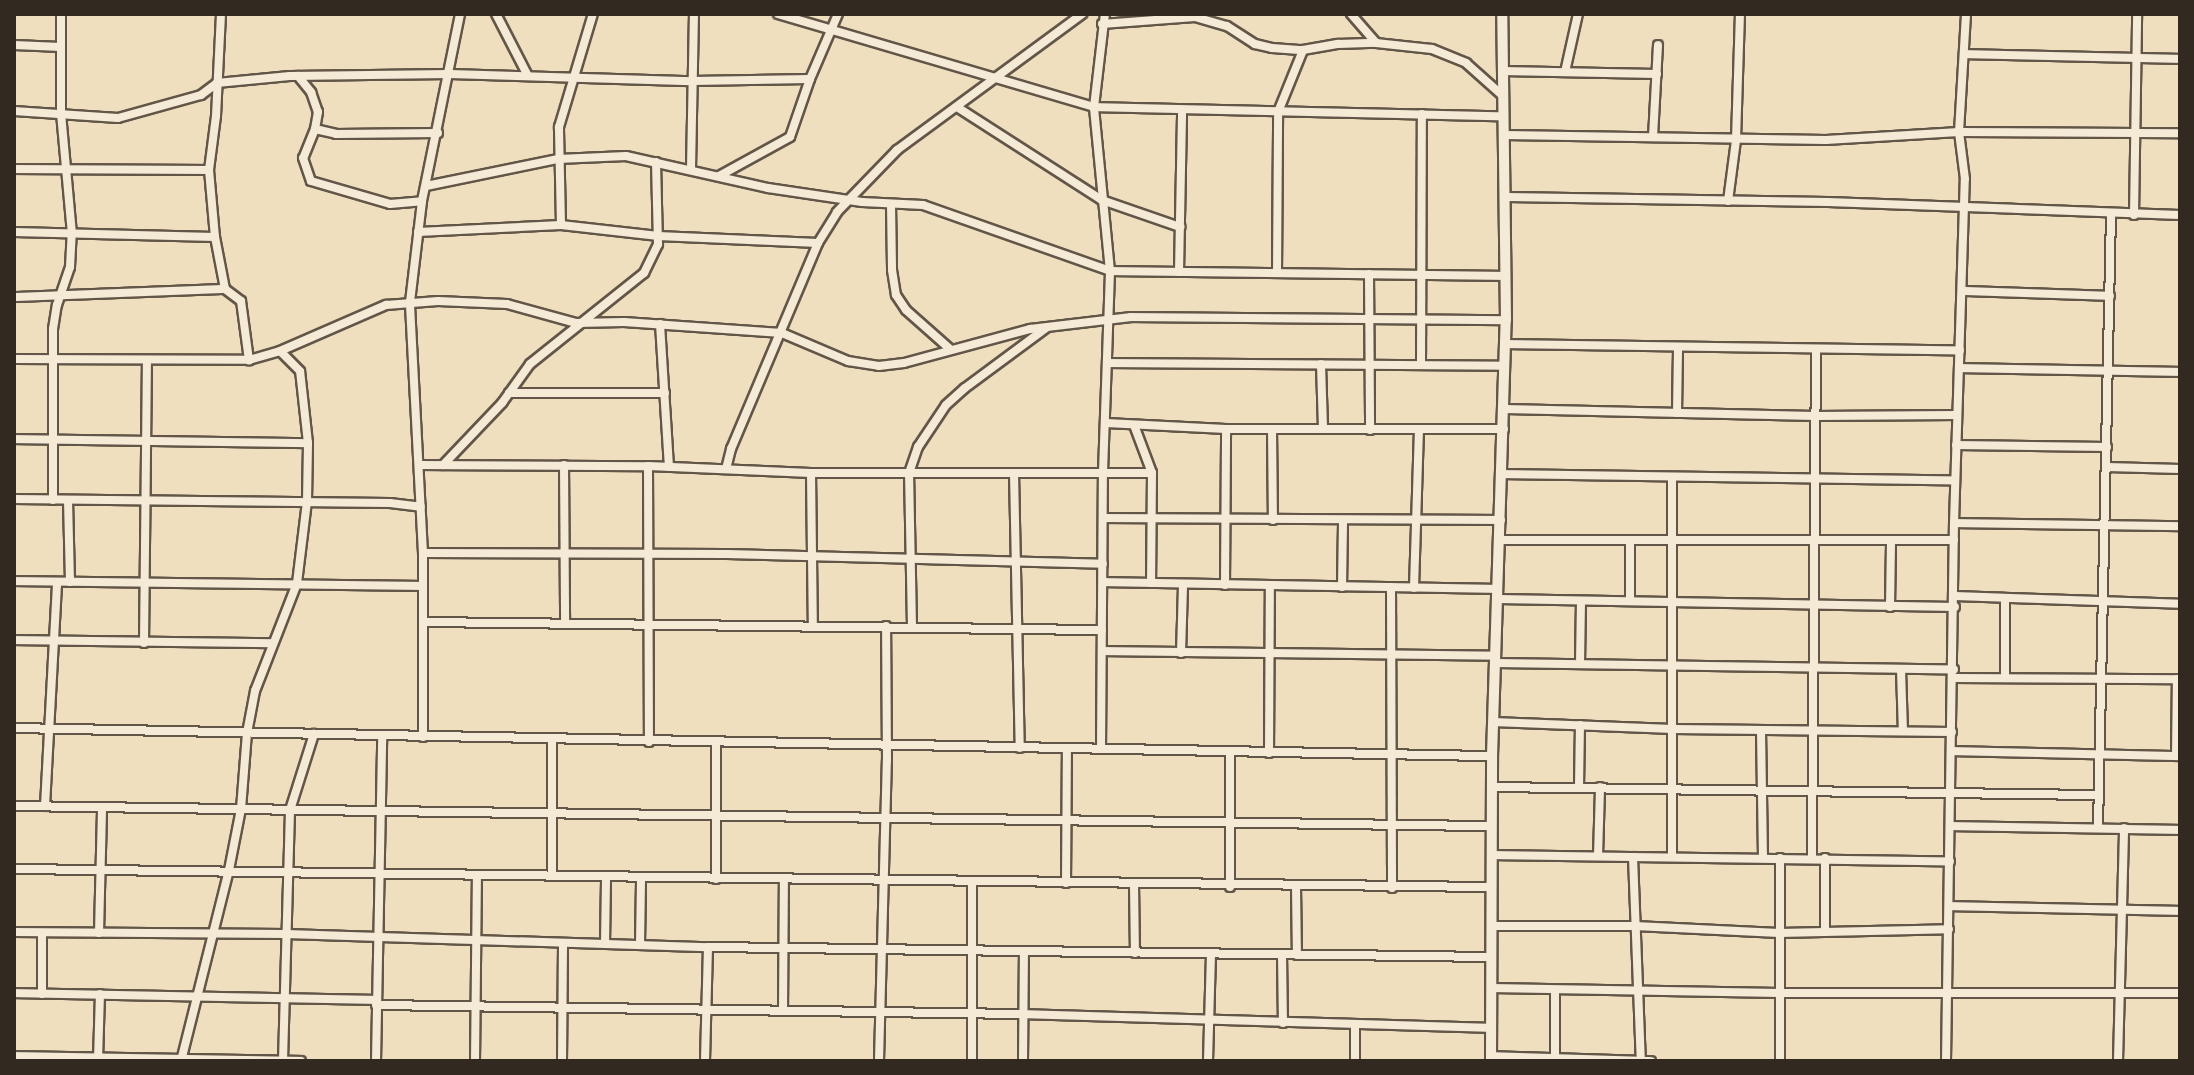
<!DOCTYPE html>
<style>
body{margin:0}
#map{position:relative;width:2194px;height:1075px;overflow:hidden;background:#f0dfbf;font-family:"Sorts Mill Goudy",serif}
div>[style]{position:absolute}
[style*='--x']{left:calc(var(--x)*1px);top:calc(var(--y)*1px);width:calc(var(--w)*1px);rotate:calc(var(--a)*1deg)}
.roads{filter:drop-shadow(2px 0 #625648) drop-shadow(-2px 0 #625648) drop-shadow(0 2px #625648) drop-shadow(0 -2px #625648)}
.minor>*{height:8px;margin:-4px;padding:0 4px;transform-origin:4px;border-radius:4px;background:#f5ead5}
.tertiary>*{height:10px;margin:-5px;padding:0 5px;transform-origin:5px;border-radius:5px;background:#f5ead5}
span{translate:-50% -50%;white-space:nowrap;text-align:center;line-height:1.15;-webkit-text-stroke:6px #f5ead5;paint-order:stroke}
.frame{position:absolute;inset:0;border:16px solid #322920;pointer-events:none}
</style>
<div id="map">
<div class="roads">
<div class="minor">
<div style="--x:221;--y:14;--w:102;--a:92.8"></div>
<div style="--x:216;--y:116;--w:54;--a:97.4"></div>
<div style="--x:209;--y:170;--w:67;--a:84.9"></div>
<div style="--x:215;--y:237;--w:53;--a:79.1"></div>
<div style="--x:225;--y:289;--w:20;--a:37"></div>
<div style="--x:241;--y:301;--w:60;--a:82.3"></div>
<div style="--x:496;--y:14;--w:68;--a:62.7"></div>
<div style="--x:778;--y:14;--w:329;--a:16.4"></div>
<div style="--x:1094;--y:107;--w:410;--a:1.3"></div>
<div style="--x:1351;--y:14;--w:38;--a:49"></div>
<div style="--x:1102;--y:24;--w:93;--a:-4.3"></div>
<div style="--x:1195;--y:17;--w:33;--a:16"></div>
<div style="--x:1227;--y:26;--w:33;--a:33"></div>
<div style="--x:1255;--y:44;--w:17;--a:13"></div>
<div style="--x:1272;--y:48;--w:31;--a:4"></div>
<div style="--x:1303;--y:50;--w:36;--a:-10"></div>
<div style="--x:1338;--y:44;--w:38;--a:-2"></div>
<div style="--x:1376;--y:43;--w:56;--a:6.1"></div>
<div style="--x:1432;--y:49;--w:37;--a:22"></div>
<div style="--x:1466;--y:63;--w:50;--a:41.7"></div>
<div style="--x:14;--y:45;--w:47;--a:2.4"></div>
<div style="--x:1964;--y:54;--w:216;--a:1.3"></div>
<div style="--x:1502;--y:71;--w:155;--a:1.1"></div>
<div style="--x:1565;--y:72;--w:59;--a:-77.4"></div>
<div style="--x:298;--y:76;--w:21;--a:51"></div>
<div style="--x:311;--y:92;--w:21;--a:71"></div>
<div style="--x:318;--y:112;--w:17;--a:100"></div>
<div style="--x:315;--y:129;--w:31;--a:112"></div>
<div style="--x:303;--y:158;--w:24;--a:71"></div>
<div style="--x:311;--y:181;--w:82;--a:16.2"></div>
<div style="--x:390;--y:204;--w:32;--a:-5"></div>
<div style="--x:957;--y:107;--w:172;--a:32.7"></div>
<div style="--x:1102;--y:200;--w:83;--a:19.1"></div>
<div style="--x:14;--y:111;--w:104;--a:3.9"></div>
<div style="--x:118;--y:118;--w:86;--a:-15.5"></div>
<div style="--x:201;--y:95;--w:20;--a:-37"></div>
<div style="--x:217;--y:83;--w:73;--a:-5.5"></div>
<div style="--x:290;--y:76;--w:160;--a:-0.7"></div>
<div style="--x:450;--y:74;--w:242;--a:1.7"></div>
<div style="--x:692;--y:81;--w:118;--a:-1"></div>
<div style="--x:315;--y:129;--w:22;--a:13"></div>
<div style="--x:336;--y:134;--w:102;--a:-0.6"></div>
<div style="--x:1505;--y:135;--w:321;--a:0.9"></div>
<div style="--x:1826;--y:140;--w:133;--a:-3.4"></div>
<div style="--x:1959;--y:132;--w:221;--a:0.3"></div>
<div style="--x:1653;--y:137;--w:92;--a:-86.9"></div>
<div style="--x:14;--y:169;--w:195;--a:0.3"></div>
<div style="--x:691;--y:169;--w:155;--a:-88.9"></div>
<div style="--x:719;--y:176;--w:81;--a:-28.8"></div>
<div style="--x:790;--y:137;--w:61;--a:-71"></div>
<div style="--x:810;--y:79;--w:71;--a:-66.7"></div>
<div style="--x:426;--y:186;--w:135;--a:-11.6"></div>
<div style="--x:558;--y:159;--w:68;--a:-2.5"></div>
<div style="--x:626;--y:156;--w:146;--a:12.7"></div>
<div style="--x:768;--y:188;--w:95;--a:8.5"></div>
<div style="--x:862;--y:202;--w:61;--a:2.8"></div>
<div style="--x:923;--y:205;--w:198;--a:19.4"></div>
<div style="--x:1110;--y:271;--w:396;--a:0.7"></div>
<div style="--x:1507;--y:197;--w:321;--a:0.9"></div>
<div style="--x:1828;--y:202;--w:352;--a:2.1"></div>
<div style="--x:1728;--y:201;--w:62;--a:-82.5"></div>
<div style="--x:1736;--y:140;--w:126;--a:-88.2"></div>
<div style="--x:891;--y:204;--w:66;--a:89.1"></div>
<div style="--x:892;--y:270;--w:25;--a:81"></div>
<div style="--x:896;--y:295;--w:18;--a:56"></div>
<div style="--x:906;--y:310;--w:60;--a:41.6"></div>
<div style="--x:2134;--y:215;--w:201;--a:-89.1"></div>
<div style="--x:561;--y:225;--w:98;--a:-91.2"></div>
<div style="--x:559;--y:127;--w:118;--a:-73.3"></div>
<div style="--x:14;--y:232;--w:201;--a:1.4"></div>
<div style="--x:418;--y:232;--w:143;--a:-2.8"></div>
<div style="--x:561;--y:225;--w:98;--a:6.5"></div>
<div style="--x:658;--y:236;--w:160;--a:2.5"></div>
<div style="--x:1179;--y:272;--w:161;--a:-88.9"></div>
<div style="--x:1277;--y:273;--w:161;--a:-89.6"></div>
<div style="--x:1278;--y:112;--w:67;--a:-68"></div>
<div style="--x:1369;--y:274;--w:156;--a:89.6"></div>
<div style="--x:1962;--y:291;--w:148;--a:1.9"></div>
<div style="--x:14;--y:297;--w:211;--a:-2.2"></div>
<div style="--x:660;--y:324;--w:143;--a:86.4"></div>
<div style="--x:1506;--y:344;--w:454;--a:0.8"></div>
<div style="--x:14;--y:359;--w:235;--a:0.2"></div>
<div style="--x:249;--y:360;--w:32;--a:-16"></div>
<div style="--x:280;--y:351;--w:116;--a:-23.5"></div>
<div style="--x:386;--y:305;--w:52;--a:-4.4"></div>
<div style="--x:438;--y:301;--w:69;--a:2.5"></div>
<div style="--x:507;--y:304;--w:72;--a:15.4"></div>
<div style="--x:576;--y:323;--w:48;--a:-1.2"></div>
<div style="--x:624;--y:322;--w:158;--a:4"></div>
<div style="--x:782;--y:333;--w:72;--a:23"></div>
<div style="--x:848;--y:361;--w:31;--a:9"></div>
<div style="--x:879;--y:366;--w:25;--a:-7"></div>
<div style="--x:904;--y:363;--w:131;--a:-15.1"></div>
<div style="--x:1030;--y:329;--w:102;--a:-6.8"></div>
<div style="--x:1131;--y:317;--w:375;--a:0.5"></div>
<div style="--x:1108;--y:363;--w:397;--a:0.4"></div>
<div style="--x:1321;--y:364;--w:65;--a:88.2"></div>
<div style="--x:1421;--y:365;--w:251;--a:-89.8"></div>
<div style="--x:1960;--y:368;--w:220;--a:1"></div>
<div style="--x:509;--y:393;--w:156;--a:0"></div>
<div style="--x:1505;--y:409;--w:310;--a:1.3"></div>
<div style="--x:1815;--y:416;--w:142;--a:-0.4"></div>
<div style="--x:1677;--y:413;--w:66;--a:-89.1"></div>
<div style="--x:1106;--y:423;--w:120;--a:2.9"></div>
<div style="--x:1226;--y:429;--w:278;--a:0"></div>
<div style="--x:1134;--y:425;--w:51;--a:69.4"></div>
<div style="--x:1152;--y:473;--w:110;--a:90.5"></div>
<div style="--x:1272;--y:429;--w:91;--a:89.4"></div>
<div style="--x:14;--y:439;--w:294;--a:0.8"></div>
<div style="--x:1956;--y:445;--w:151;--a:0.8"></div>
<div style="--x:419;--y:465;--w:229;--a:0.3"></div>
<div style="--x:648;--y:466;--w:163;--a:2.5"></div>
<div style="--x:811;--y:473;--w:341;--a:0"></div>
<div style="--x:443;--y:465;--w:86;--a:-46.4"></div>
<div style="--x:502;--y:403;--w:48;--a:-54.3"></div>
<div style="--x:530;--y:364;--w:146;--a:-38.6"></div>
<div style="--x:644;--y:273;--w:32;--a:-64"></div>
<div style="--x:658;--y:244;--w:82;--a:-91.4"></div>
<div style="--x:564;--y:465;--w:158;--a:89.6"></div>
<div style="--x:648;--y:466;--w:276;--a:89.8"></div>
<div style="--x:2107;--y:467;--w:73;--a:1.6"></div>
<div style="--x:726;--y:469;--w:21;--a:-76"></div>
<div style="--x:731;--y:449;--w:224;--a:-67.1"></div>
<div style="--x:818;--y:243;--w:36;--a:-58"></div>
<div style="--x:837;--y:212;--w:86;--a:-45.9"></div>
<div style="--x:897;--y:150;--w:230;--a:-36.3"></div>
<div style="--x:811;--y:473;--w:153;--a:89.3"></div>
<div style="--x:1014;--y:473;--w:275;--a:88.8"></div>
<div style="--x:1502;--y:474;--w:453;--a:0.8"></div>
<div style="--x:14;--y:499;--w:376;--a:0.6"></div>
<div style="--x:390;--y:503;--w:31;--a:7"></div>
<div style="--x:53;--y:500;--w:171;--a:-90"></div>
<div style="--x:53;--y:329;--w:24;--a:-81"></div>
<div style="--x:57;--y:305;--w:40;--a:-71.1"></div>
<div style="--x:70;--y:267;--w:33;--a:-87"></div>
<div style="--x:72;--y:234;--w:122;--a:-95.2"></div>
<div style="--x:61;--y:112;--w:98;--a:-90"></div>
<div style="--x:68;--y:500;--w:82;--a:88.6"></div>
<div style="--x:1104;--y:518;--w:397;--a:0.3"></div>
<div style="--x:1954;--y:523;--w:226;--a:0.8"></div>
<div style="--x:1500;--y:540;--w:454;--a:0"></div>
<div style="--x:1630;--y:540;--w:61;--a:90"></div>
<div style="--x:423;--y:553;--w:304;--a:0.2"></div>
<div style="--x:727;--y:554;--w:376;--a:1.5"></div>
<div style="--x:14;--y:581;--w:408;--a:0.7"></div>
<div style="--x:1103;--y:582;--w:395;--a:1"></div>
<div style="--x:1225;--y:585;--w:156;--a:-89.6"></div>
<div style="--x:1342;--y:587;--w:67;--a:-89.1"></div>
<div style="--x:1391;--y:587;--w:301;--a:89.8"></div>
<div style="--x:1414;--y:588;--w:158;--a:-88.2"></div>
<div style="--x:1955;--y:596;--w:225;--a:2"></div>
<div style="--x:1498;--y:599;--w:457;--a:1"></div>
<div style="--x:2005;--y:599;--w:79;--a:90"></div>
<div style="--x:1890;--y:607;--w:67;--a:-89.1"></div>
<div style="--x:423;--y:622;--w:679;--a:0.68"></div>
<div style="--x:912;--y:627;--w:154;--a:-91.1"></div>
<div style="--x:909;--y:473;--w:28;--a:-71"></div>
<div style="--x:918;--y:447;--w:50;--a:-56.3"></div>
<div style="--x:946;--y:405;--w:25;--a:-42"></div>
<div style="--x:965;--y:388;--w:101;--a:-36.5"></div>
<div style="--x:14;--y:640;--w:257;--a:0.7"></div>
<div style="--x:144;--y:643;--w:281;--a:-89.4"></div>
<div style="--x:1102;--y:651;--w:394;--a:0.7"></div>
<div style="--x:1181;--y:653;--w:69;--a:-88.3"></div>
<div style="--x:1496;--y:663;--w:458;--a:0.8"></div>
<div style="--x:1580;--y:664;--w:63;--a:-89.1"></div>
<div style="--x:1901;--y:669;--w:62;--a:88.2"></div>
<div style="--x:1954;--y:678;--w:226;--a:0.3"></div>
<div style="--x:1493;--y:722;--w:180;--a:2.2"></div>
<div style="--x:1673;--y:729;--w:279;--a:0.6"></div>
<div style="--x:14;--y:728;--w:1478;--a:1.09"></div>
<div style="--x:1761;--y:730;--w:128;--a:89.1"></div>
<div style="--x:423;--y:737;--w:184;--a:-90"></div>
<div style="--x:423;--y:553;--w:251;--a:-93"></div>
<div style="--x:410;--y:302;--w:102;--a:-83.2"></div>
<div style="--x:422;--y:201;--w:191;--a:-78.5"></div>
<div style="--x:1101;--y:749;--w:277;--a:-89.6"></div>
<div style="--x:1103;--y:472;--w:201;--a:-88"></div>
<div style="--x:1110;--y:271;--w:165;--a:-95.6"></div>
<div style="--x:1094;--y:107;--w:94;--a:-83.3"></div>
<div style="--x:1953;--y:751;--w:227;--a:1.3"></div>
<div style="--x:1230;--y:752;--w:135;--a:90"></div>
<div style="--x:1269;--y:753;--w:167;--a:-89.7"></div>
<div style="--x:2176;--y:756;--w:77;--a:-89.3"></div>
<div style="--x:1492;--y:787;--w:606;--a:0.76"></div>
<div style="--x:1579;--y:787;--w:62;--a:-89.1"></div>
<div style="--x:14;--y:806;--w:1478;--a:0.78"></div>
<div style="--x:45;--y:806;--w:224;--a:-86.9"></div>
<div style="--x:1951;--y:826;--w:229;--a:1"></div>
<div style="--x:2098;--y:828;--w:614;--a:-88.79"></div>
<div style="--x:1492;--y:855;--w:458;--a:0.8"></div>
<div style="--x:1598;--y:856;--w:69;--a:-88.3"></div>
<div style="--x:1633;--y:857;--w:204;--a:87.8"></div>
<div style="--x:1672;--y:857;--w:380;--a:-90"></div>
<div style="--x:1812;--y:858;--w:509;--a:-89.55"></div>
<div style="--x:14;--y:869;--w:1478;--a:0.7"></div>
<div style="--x:552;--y:876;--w:137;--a:-90"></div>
<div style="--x:716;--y:879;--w:136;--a:-90"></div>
<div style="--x:1066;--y:883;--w:135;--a:-89.6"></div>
<div style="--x:1134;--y:884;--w:69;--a:89.2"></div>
<div style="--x:1296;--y:887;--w:68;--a:89.2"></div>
<div style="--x:1949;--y:906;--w:231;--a:1.2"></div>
<div style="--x:1491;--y:926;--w:144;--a:0"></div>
<div style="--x:1635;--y:926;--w:144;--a:2.8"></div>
<div style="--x:1779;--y:933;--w:170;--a:-1.3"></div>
<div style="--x:14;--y:932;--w:272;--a:0.4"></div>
<div style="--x:286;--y:934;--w:422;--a:1.8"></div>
<div style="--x:708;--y:947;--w:784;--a:0.73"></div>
<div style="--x:1825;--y:932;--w:74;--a:-90"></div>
<div style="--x:99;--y:933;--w:126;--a:-88.6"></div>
<div style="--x:605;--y:944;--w:67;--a:-89.1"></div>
<div style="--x:640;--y:945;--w:67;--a:-89.1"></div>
<div style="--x:1282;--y:954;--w:69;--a:89.2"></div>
<div style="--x:1491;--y:988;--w:289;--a:1"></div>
<div style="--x:1780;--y:993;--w:400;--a:0"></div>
<div style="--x:1555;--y:990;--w:68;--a:90"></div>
<div style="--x:14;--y:993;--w:362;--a:1.1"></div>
<div style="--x:42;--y:994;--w:61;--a:-90"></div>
<div style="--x:376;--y:1005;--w:647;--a:0.8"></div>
<div style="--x:1023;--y:1014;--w:468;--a:1.7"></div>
<div style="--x:783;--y:1011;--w:130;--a:-89.6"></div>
<div style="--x:14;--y:1056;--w:287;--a:1"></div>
<div style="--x:1491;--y:1056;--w:160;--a:1.8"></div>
<div style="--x:98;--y:1060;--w:66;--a:-88.3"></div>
<div style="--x:181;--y:1061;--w:197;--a:-75.9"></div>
<div style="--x:229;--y:870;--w:62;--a:-78.9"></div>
<div style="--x:241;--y:809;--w:76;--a:-85.5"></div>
<div style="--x:247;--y:733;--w:43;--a:-79.2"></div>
<div style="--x:255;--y:691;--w:116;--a:-68.7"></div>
<div style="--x:297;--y:583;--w:83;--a:-83"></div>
<div style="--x:307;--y:501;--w:58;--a:-89"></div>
<div style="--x:308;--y:443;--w:72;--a:-96.3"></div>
<div style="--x:300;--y:371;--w:28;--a:-135"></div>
<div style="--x:283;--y:1061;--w:251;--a:-88.4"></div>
<div style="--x:290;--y:810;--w:80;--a:-72.5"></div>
<div style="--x:376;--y:1061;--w:325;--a:-88.9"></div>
<div style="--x:475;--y:1061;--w:186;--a:-89.4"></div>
<div style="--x:562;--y:1061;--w:118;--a:-89.5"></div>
<div style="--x:705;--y:1061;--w:114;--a:-88.5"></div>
<div style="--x:879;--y:1061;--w:301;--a:-88.5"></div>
<div style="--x:887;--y:760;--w:134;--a:-90.4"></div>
<div style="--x:972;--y:1061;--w:178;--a:-90"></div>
<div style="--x:1023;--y:1061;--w:109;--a:-89.5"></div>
<div style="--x:1208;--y:1061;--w:106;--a:-88.4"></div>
<div style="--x:1355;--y:1061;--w:36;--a:-90"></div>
<div style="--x:1780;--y:1061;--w:203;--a:-90"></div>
<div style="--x:1946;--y:1061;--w:538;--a:-89.15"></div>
<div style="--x:1954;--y:523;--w:344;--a:-88.2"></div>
<div style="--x:1965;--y:179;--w:47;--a:-97.3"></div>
<div style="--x:1959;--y:132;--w:118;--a:-86.6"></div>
<div style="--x:2118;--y:1061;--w:233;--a:-88.5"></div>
</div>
<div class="tertiary">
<div style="--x:1491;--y:1061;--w:305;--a:-89.8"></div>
<div style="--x:1492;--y:756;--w:436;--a:-88.2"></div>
<div style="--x:1506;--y:320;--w:306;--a:-90.7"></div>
</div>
</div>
<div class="frame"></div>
</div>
